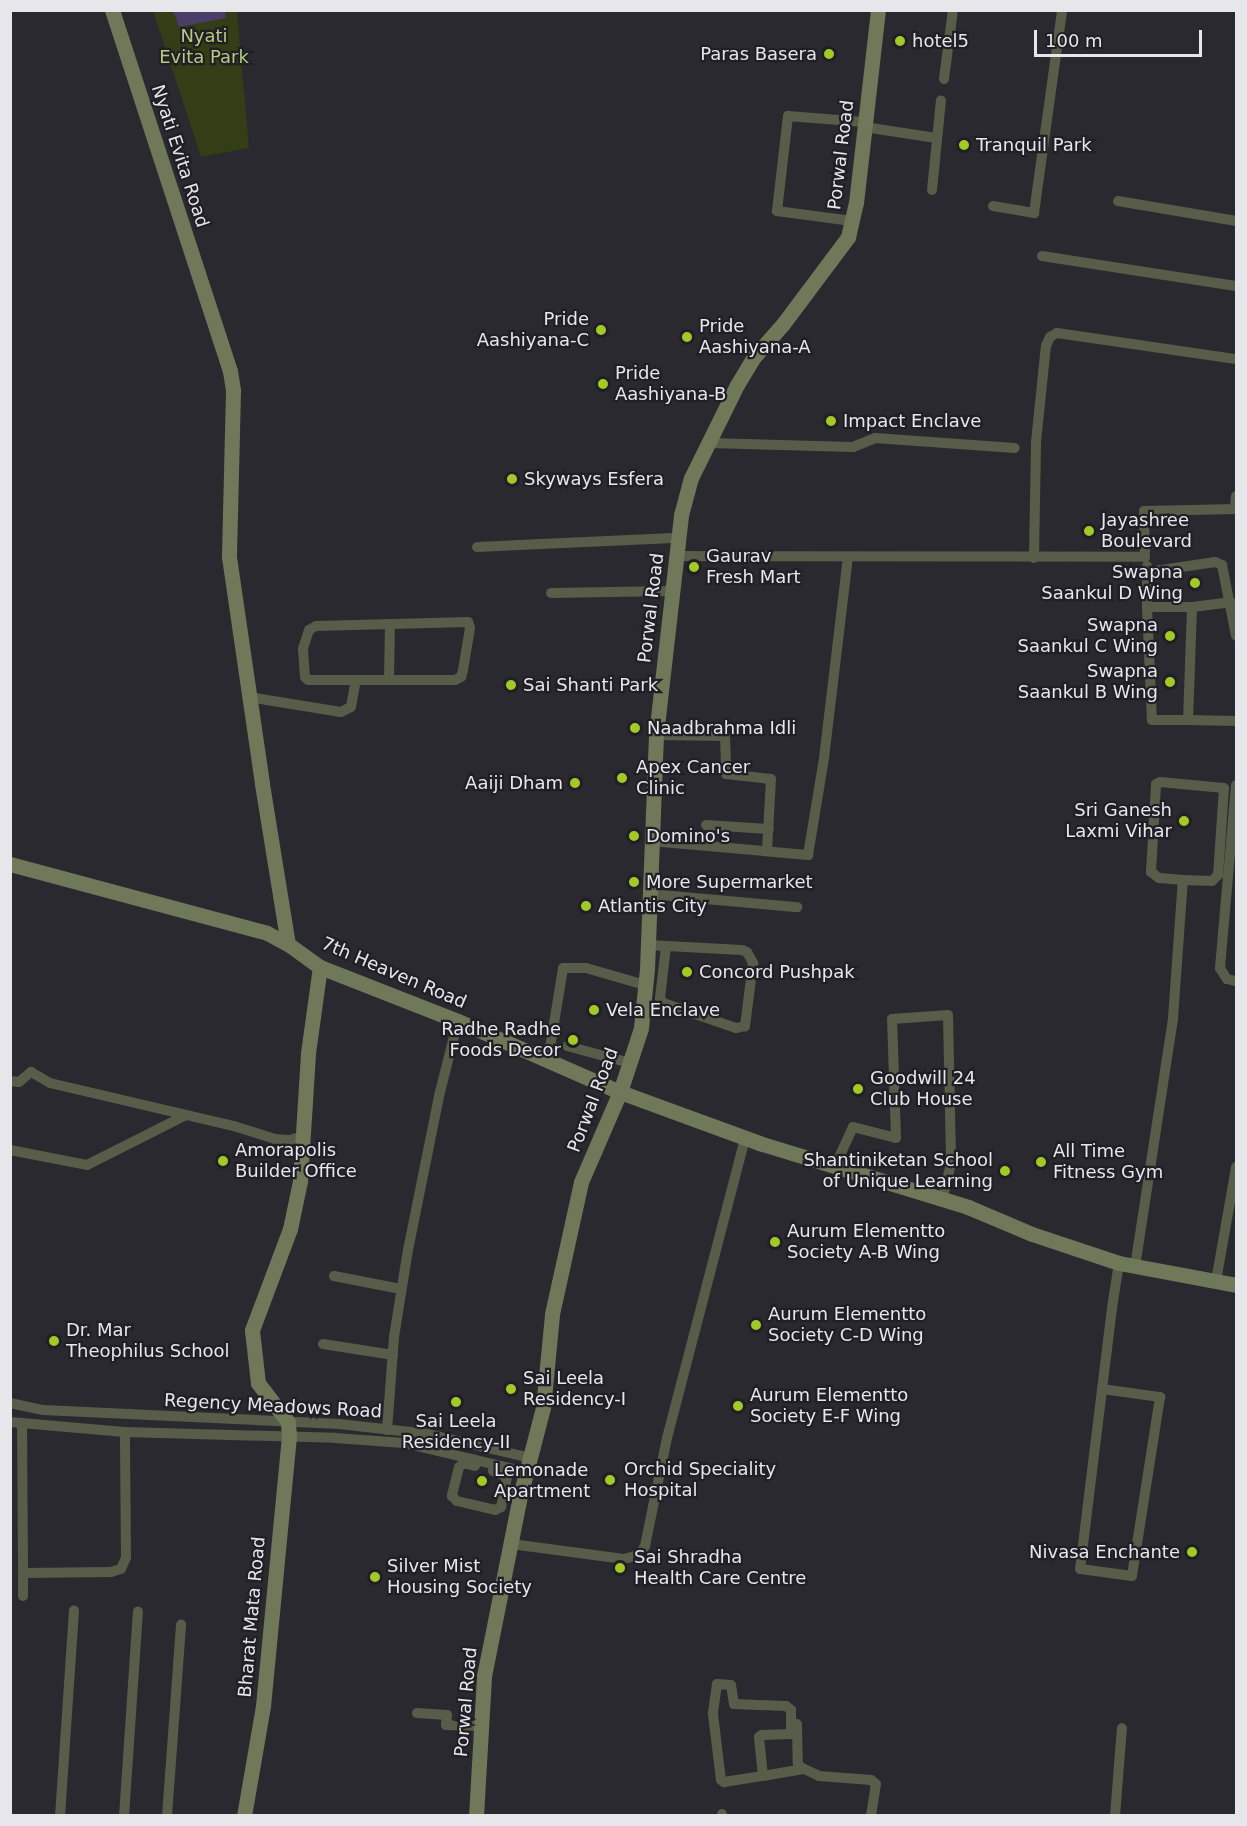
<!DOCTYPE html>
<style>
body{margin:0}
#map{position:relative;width:1247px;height:1826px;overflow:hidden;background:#2b2930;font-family:"DejaVu Sans",sans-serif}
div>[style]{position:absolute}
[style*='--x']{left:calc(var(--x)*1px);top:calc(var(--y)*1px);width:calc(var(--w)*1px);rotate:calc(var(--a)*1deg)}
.green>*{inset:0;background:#333d16}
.water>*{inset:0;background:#4a3d68}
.street>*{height:10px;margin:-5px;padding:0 5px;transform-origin:5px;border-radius:5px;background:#575d49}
.secondary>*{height:15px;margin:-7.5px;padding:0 7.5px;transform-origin:7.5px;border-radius:7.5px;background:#6f7959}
.dots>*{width:16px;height:16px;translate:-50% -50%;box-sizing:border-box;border:3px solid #211f26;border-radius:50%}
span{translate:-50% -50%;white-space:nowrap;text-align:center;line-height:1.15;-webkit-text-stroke:4.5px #211f26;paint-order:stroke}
.park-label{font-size:18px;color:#b4cb80}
.poi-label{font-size:18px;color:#e7e6ea}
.left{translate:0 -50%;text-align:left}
.right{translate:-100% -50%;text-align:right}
.street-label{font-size:18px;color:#e7e6ea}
.frame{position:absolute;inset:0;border:12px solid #e7e6ea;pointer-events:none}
.scale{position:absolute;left:1034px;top:30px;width:168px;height:27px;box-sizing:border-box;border:3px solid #e7e6ea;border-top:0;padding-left:8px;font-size:18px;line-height:21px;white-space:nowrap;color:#e7e6ea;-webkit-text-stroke:4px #211f26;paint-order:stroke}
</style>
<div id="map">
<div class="green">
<div style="clip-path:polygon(153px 11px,237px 11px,249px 148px,201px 157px)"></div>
</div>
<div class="water">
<div style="clip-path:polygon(173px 11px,225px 11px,226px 18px,179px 27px)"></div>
</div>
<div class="street">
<div style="--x:944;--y:79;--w:70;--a:-82.6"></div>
<div style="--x:864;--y:127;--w:73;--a:8.7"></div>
<div style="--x:932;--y:190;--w:90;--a:-84.3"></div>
<div style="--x:1118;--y:201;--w:120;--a:9.6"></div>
<div style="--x:993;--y:206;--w:42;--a:9.7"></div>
<div style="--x:1034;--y:213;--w:205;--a:-82.1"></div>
<div style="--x:852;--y:221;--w:76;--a:-172.4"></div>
<div style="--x:777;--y:211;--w:96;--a:-83.4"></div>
<div style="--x:788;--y:116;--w:76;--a:4.5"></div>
<div style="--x:1042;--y:256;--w:196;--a:8.8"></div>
<div style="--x:708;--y:443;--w:145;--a:1.6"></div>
<div style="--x:853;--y:447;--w:24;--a:-22"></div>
<div style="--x:875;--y:438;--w:140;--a:4.1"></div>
<div style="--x:1235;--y:508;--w:12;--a:-85"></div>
<div style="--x:477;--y:547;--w:202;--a:-2.6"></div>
<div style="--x:677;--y:556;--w:468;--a:0.1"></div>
<div style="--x:1145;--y:557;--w:46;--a:-91.2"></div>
<div style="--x:1144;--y:511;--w:92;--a:-1.2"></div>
<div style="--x:1034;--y:558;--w:116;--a:-89"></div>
<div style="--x:1036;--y:442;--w:97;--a:-84.1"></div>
<div style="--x:1046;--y:346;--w:10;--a:-66"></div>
<div style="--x:1050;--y:337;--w:8;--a:-30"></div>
<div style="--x:1057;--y:333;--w:181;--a:8.3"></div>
<div style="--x:1147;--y:566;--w:41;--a:90"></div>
<div style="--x:1147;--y:607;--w:45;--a:0"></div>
<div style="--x:1192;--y:607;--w:39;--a:-7"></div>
<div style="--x:1148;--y:572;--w:68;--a:-8.5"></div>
<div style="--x:1215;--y:562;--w:8;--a:23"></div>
<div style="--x:1222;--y:565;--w:72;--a:78.8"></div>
<div style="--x:551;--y:593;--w:121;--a:-0.9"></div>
<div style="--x:1147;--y:607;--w:113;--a:87.5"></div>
<div style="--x:1152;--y:720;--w:36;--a:0"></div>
<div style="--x:1192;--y:607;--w:113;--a:92"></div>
<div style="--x:1188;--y:720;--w:48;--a:1.2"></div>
<div style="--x:389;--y:680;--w:56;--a:-89"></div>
<div style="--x:249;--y:697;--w:93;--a:9.3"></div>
<div style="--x:341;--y:712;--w:11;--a:-27"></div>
<div style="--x:351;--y:707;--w:27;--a:-80"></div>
<div style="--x:356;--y:680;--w:99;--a:0"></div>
<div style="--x:455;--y:680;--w:7;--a:-27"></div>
<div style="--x:461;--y:677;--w:7;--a:-74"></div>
<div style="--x:463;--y:670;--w:43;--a:-80.5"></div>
<div style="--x:470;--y:628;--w:6;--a:-108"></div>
<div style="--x:468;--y:622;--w:152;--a:178.5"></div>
<div style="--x:316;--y:626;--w:8;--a:150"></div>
<div style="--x:309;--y:630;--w:20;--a:108"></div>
<div style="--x:303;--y:649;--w:28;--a:86"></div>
<div style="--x:305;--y:677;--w:4;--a:45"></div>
<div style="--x:308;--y:680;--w:48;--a:0"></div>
<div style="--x:656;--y:735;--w:69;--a:0.8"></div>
<div style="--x:725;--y:736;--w:38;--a:88"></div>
<div style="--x:726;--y:774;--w:45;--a:6.3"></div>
<div style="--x:771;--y:779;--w:72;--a:93.2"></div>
<div style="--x:1236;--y:785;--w:184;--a:95"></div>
<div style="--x:1220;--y:968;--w:13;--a:58"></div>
<div style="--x:1227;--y:979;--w:9;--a:13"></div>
<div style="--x:706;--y:825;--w:63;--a:3.6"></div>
<div style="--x:651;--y:841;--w:158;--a:5.1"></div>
<div style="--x:808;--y:855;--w:98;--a:-80.6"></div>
<div style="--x:824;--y:758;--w:203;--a:-83.2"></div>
<div style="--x:650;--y:894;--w:148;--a:5.1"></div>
<div style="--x:648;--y:945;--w:94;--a:3"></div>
<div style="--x:742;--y:950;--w:5;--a:22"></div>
<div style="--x:747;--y:952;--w:13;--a:61"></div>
<div style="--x:753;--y:963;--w:64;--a:97.2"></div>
<div style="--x:745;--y:1026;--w:9;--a:167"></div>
<div style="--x:736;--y:1028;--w:77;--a:-161.1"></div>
<div style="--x:663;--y:1003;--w:6;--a:-121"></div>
<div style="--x:660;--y:998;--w:52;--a:-83.4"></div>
<div style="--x:567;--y:1046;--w:65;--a:15.1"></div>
<div style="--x:548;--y:1060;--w:93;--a:-80.7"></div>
<div style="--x:563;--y:968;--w:23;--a:0"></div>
<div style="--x:586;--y:968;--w:61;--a:16.1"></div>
<div style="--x:10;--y:1081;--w:9;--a:6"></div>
<div style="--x:19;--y:1082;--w:16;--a:-40"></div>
<div style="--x:31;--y:1072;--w:22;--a:30"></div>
<div style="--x:50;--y:1083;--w:189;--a:13.2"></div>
<div style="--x:234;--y:1126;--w:43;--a:17.6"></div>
<div style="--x:275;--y:1139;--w:14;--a:4"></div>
<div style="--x:289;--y:1140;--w:16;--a:-15"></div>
<div style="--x:10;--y:1150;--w:78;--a:11"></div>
<div style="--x:87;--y:1165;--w:109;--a:-26.8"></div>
<div style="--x:835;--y:1166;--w:43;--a:-65.2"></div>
<div style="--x:853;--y:1127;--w:44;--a:14.3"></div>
<div style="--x:896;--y:1138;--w:119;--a:-91.9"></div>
<div style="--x:892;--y:1019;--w:56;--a:-4.1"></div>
<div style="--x:948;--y:1015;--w:149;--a:88.8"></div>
<div style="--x:951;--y:1164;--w:36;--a:104"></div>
<div style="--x:1135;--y:1267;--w:252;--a:-81.3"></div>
<div style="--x:1173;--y:1018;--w:138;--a:-85.9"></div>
<div style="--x:1183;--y:880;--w:24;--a:-175"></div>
<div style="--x:1159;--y:878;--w:10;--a:-143"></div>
<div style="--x:1151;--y:872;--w:88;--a:-86.7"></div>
<div style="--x:1156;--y:784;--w:4;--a:-27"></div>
<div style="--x:1160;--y:782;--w:64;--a:5.4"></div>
<div style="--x:1224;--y:788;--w:87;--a:93.9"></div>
<div style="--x:1218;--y:875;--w:8;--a:135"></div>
<div style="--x:1212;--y:881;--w:29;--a:-178"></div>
<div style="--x:334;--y:1276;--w:68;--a:11"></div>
<div style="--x:1216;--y:1281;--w:116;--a:-80"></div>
<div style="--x:323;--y:1344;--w:71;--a:8.9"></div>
<div style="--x:1102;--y:1389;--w:59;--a:7.9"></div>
<div style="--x:1160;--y:1397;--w:181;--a:98.9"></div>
<div style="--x:1132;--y:1576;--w:52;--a:-172.3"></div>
<div style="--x:1080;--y:1569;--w:263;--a:-83"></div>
<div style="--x:1112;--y:1308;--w:46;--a:-81.2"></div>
<div style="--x:10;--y:1403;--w:34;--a:12"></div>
<div style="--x:43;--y:1410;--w:296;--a:2.7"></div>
<div style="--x:339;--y:1424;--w:90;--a:6.4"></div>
<div style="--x:428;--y:1434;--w:106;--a:13.1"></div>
<div style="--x:10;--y:1422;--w:115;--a:5"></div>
<div style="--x:125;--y:1432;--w:210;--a:1.6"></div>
<div style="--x:335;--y:1438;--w:69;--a:4.1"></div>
<div style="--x:404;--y:1443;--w:126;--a:13.3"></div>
<div style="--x:22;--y:1424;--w:149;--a:89.6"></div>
<div style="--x:23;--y:1573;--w:88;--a:-0.7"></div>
<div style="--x:111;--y:1572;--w:10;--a:-17"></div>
<div style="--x:121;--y:1569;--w:12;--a:-66"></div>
<div style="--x:126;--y:1558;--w:126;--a:-90.5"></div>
<div style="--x:387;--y:1430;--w:93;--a:-85.7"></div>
<div style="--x:394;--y:1337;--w:88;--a:-80.9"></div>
<div style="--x:408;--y:1250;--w:161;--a:-78.6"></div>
<div style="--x:440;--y:1092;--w:73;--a:-75.8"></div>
<div style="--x:475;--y:1466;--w:11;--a:-165"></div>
<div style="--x:464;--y:1463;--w:6;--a:141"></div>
<div style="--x:459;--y:1467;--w:30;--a:104"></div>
<div style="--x:452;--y:1496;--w:7;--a:45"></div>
<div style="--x:457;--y:1501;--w:39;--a:13"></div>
<div style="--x:495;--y:1510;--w:7;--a:-27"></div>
<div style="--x:501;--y:1507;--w:14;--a:-78"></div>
<div style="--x:504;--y:1493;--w:16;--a:11"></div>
<div style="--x:493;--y:1471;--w:15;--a:23"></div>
<div style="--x:507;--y:1477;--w:16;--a:101"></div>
<div style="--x:511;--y:1544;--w:114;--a:7.6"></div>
<div style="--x:624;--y:1559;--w:16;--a:-15"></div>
<div style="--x:639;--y:1555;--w:11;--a:-56"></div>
<div style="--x:645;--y:1546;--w:110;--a:-78.5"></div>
<div style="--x:667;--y:1438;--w:310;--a:-75.4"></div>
<div style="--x:23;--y:1596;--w:23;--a:-90"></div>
<div style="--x:417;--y:1713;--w:30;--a:4"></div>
<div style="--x:447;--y:1715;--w:10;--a:96"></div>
<div style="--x:446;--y:1725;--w:36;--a:2"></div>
<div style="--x:797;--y:1724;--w:39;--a:89"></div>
<div style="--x:798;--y:1763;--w:4;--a:63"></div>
<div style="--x:800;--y:1767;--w:21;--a:25"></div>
<div style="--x:819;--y:1776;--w:52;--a:4.4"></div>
<div style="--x:871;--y:1780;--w:6;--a:39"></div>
<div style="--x:876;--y:1784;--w:32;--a:99"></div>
<div style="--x:763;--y:1776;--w:39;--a:-96"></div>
<div style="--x:759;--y:1737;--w:4;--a:-34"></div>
<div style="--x:762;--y:1735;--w:29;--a:-2"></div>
<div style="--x:791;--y:1734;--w:24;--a:-90"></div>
<div style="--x:791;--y:1710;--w:6;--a:-141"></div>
<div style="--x:786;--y:1706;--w:52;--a:-177.8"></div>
<div style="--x:734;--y:1704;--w:19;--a:-99"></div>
<div style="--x:731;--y:1685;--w:14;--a:-176"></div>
<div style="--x:717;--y:1684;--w:30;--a:98"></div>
<div style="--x:713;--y:1714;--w:66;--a:83.1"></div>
<div style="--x:721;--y:1780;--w:4;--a:34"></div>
<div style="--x:724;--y:1782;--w:39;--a:-9"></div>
<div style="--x:763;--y:1776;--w:41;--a:-9.9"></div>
<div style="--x:60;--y:1816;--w:206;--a:-86.1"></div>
<div style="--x:124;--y:1816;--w:205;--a:-86.1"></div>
<div style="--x:167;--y:1816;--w:192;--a:-85.8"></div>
<div style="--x:722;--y:1816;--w:2;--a:-90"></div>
<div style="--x:1115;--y:1816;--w:88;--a:-85.5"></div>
</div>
<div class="secondary">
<div style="--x:112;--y:10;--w:380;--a:71.9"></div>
<div style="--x:230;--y:371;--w:20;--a:81"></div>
<div style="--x:233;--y:391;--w:166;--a:91.4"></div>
<div style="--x:229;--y:557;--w:229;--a:81.7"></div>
<div style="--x:262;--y:784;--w:162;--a:80.8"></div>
<div style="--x:10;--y:864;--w:266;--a:15"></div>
<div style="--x:267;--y:933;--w:24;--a:28"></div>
<div style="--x:288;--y:944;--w:39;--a:36"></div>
<div style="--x:320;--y:967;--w:148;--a:21.4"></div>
<div style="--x:458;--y:1021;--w:177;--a:23.7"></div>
<div style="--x:620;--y:1092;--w:148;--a:20.1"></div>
<div style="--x:759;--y:1143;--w:219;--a:17"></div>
<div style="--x:968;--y:1207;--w:69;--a:22.9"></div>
<div style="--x:1032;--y:1234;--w:92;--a:18.4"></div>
<div style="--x:1119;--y:1263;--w:119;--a:10.6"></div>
<div style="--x:244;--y:1816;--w:112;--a:-80.2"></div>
<div style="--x:263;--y:1706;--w:270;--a:-84.5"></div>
<div style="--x:289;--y:1437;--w:15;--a:-94"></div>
<div style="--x:288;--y:1422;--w:49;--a:-127.6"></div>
<div style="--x:258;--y:1383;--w:53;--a:-96.5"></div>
<div style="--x:252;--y:1330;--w:108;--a:-69.4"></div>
<div style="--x:290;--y:1229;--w:49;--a:-78.2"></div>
<div style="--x:300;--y:1181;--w:128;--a:-86.4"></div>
<div style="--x:308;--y:1053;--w:87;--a:-82.1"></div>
<div style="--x:476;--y:1816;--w:140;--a:-86.7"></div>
<div style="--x:484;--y:1676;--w:184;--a:-78.7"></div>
<div style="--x:520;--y:1496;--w:91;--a:-75.4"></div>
<div style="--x:543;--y:1408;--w:94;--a:-84.5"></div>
<div style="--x:552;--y:1314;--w:135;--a:-77.6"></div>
<div style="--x:581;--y:1182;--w:98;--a:-66.6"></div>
<div style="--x:620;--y:1092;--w:67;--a:-71.8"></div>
<div style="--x:641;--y:1028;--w:59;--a:-84.2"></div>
<div style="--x:647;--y:969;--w:234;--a:-87.8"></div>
<div style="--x:656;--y:735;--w:221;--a:-83.5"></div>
<div style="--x:681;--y:515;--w:38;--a:-75"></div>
<div style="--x:691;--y:478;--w:104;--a:-63.7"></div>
<div style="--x:737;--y:385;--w:31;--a:-59"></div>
<div style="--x:753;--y:358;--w:45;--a:-48.6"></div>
<div style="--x:783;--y:324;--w:109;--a:-53.2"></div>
<div style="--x:848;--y:237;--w:35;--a:-77"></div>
<div style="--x:856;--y:203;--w:194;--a:-83.5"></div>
</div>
<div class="dots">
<div style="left:900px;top:41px;background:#a3c926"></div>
<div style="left:829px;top:54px;background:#a3c926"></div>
<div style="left:964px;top:145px;background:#a3c926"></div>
<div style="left:601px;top:330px;background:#a3c926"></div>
<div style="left:687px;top:337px;background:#a3c926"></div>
<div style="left:603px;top:384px;background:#a3c926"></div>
<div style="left:831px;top:421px;background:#a3c926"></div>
<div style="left:512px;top:479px;background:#a3c926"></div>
<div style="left:1089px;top:531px;background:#a3c926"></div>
<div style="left:694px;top:567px;background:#a3c926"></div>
<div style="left:1195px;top:583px;background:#a3c926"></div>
<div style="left:1170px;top:636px;background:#a3c926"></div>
<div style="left:1170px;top:682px;background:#a3c926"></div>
<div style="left:511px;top:685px;background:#a3c926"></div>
<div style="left:635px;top:728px;background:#a3c926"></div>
<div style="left:622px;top:778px;background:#a3c926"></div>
<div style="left:575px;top:783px;background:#a3c926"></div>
<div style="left:1184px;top:821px;background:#a3c926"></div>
<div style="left:634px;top:836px;background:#a3c926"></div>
<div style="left:634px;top:882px;background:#a3c926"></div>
<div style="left:586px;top:906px;background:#a3c926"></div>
<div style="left:687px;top:972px;background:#a3c926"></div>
<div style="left:594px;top:1010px;background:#a3c926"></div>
<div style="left:573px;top:1040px;background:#a3c926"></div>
<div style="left:858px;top:1089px;background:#a3c926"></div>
<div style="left:223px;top:1161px;background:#a3c926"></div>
<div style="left:1041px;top:1162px;background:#a3c926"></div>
<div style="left:1005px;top:1171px;background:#a3c926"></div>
<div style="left:775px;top:1242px;background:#a3c926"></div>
<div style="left:756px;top:1325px;background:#a3c926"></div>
<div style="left:54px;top:1341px;background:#a3c926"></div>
<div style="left:511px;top:1389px;background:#a3c926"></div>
<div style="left:456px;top:1402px;background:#a3c926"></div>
<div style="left:738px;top:1406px;background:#a3c926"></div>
<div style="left:610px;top:1480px;background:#a3c926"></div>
<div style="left:482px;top:1481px;background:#a3c926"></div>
<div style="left:1192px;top:1552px;background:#a3c926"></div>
<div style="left:620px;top:1568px;background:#a3c926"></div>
<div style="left:375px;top:1577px;background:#a3c926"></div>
</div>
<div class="park-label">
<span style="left:204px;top:47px">Nyati<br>Evita Park</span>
</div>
<div class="poi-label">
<span class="left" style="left:912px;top:41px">hotel5</span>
<span class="right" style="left:817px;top:54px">Paras Basera</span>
<span class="left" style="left:976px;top:145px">Tranquil Park</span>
<span class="right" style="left:589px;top:330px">Pride<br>Aashiyana-C</span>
<span class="left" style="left:699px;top:337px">Pride<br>Aashiyana-A</span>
<span class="left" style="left:615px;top:384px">Pride<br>Aashiyana-B</span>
<span class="left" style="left:843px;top:421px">Impact Enclave</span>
<span class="left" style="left:524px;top:479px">Skyways Esfera</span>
<span class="left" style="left:1101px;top:531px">Jayashree<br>Boulevard</span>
<span class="left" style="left:706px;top:567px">Gaurav<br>Fresh Mart</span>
<span class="right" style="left:1183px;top:583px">Swapna<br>Saankul D Wing</span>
<span class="right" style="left:1158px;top:636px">Swapna<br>Saankul C Wing</span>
<span class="right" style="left:1158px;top:682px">Swapna<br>Saankul B Wing</span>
<span class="left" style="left:523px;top:685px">Sai Shanti Park</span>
<span class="left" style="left:647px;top:728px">Naadbrahma Idli</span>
<span class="left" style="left:636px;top:778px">Apex Cancer<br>Clinic</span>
<span class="right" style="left:563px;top:783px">Aaiji Dham</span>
<span class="right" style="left:1172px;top:821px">Sri Ganesh<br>Laxmi Vihar</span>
<span class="left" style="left:646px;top:836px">Domino's</span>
<span class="left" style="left:646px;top:882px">More Supermarket</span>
<span class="left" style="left:598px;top:906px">Atlantis City</span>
<span class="left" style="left:699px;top:972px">Concord Pushpak</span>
<span class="left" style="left:606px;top:1010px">Vela Enclave</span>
<span class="right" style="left:561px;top:1040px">Radhe Radhe<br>Foods Decor</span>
<span class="left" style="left:870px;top:1089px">Goodwill 24<br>Club House</span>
<span class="left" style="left:235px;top:1161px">Amorapolis<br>Builder Office</span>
<span class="left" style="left:1053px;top:1162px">All Time<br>Fitness Gym</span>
<span class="right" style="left:993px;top:1171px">Shantiniketan School<br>of Unique Learning</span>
<span class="left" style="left:787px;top:1242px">Aurum Elementto<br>Society A-B Wing</span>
<span class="left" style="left:768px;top:1325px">Aurum Elementto<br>Society C-D Wing</span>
<span class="left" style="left:66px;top:1341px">Dr. Mar<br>Theophilus School</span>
<span class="left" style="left:523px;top:1389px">Sai Leela<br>Residency-I</span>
<span class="left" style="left:750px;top:1406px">Aurum Elementto<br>Society E-F Wing</span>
<span style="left:456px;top:1432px">Sai Leela<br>Residency-II</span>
<span class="left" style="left:624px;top:1480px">Orchid Speciality<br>Hospital</span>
<span class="left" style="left:494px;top:1481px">Lemonade<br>Apartment</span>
<span class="right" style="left:1180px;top:1552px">Nivasa Enchante</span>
<span class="left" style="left:634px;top:1568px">Sai Shradha<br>Health Care Centre</span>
<span class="left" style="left:387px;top:1577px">Silver Mist<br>Housing Society</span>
</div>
<div class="street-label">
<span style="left:841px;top:155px;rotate:-83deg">Porwal Road</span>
<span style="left:180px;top:156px;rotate:72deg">Nyati Evita Road</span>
<span style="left:651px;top:608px;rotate:-83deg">Porwal Road</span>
<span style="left:394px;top:973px;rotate:23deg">7th Heaven Road</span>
<span style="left:593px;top:1100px;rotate:-69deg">Porwal Road</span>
<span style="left:273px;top:1406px;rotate:3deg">Regency Meadows Road</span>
<span style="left:252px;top:1617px;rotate:-85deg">Bharat Mata Road</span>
<span style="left:466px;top:1702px;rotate:-85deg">Porwal Road</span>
</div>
<div class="frame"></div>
<div class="scale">100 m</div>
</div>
